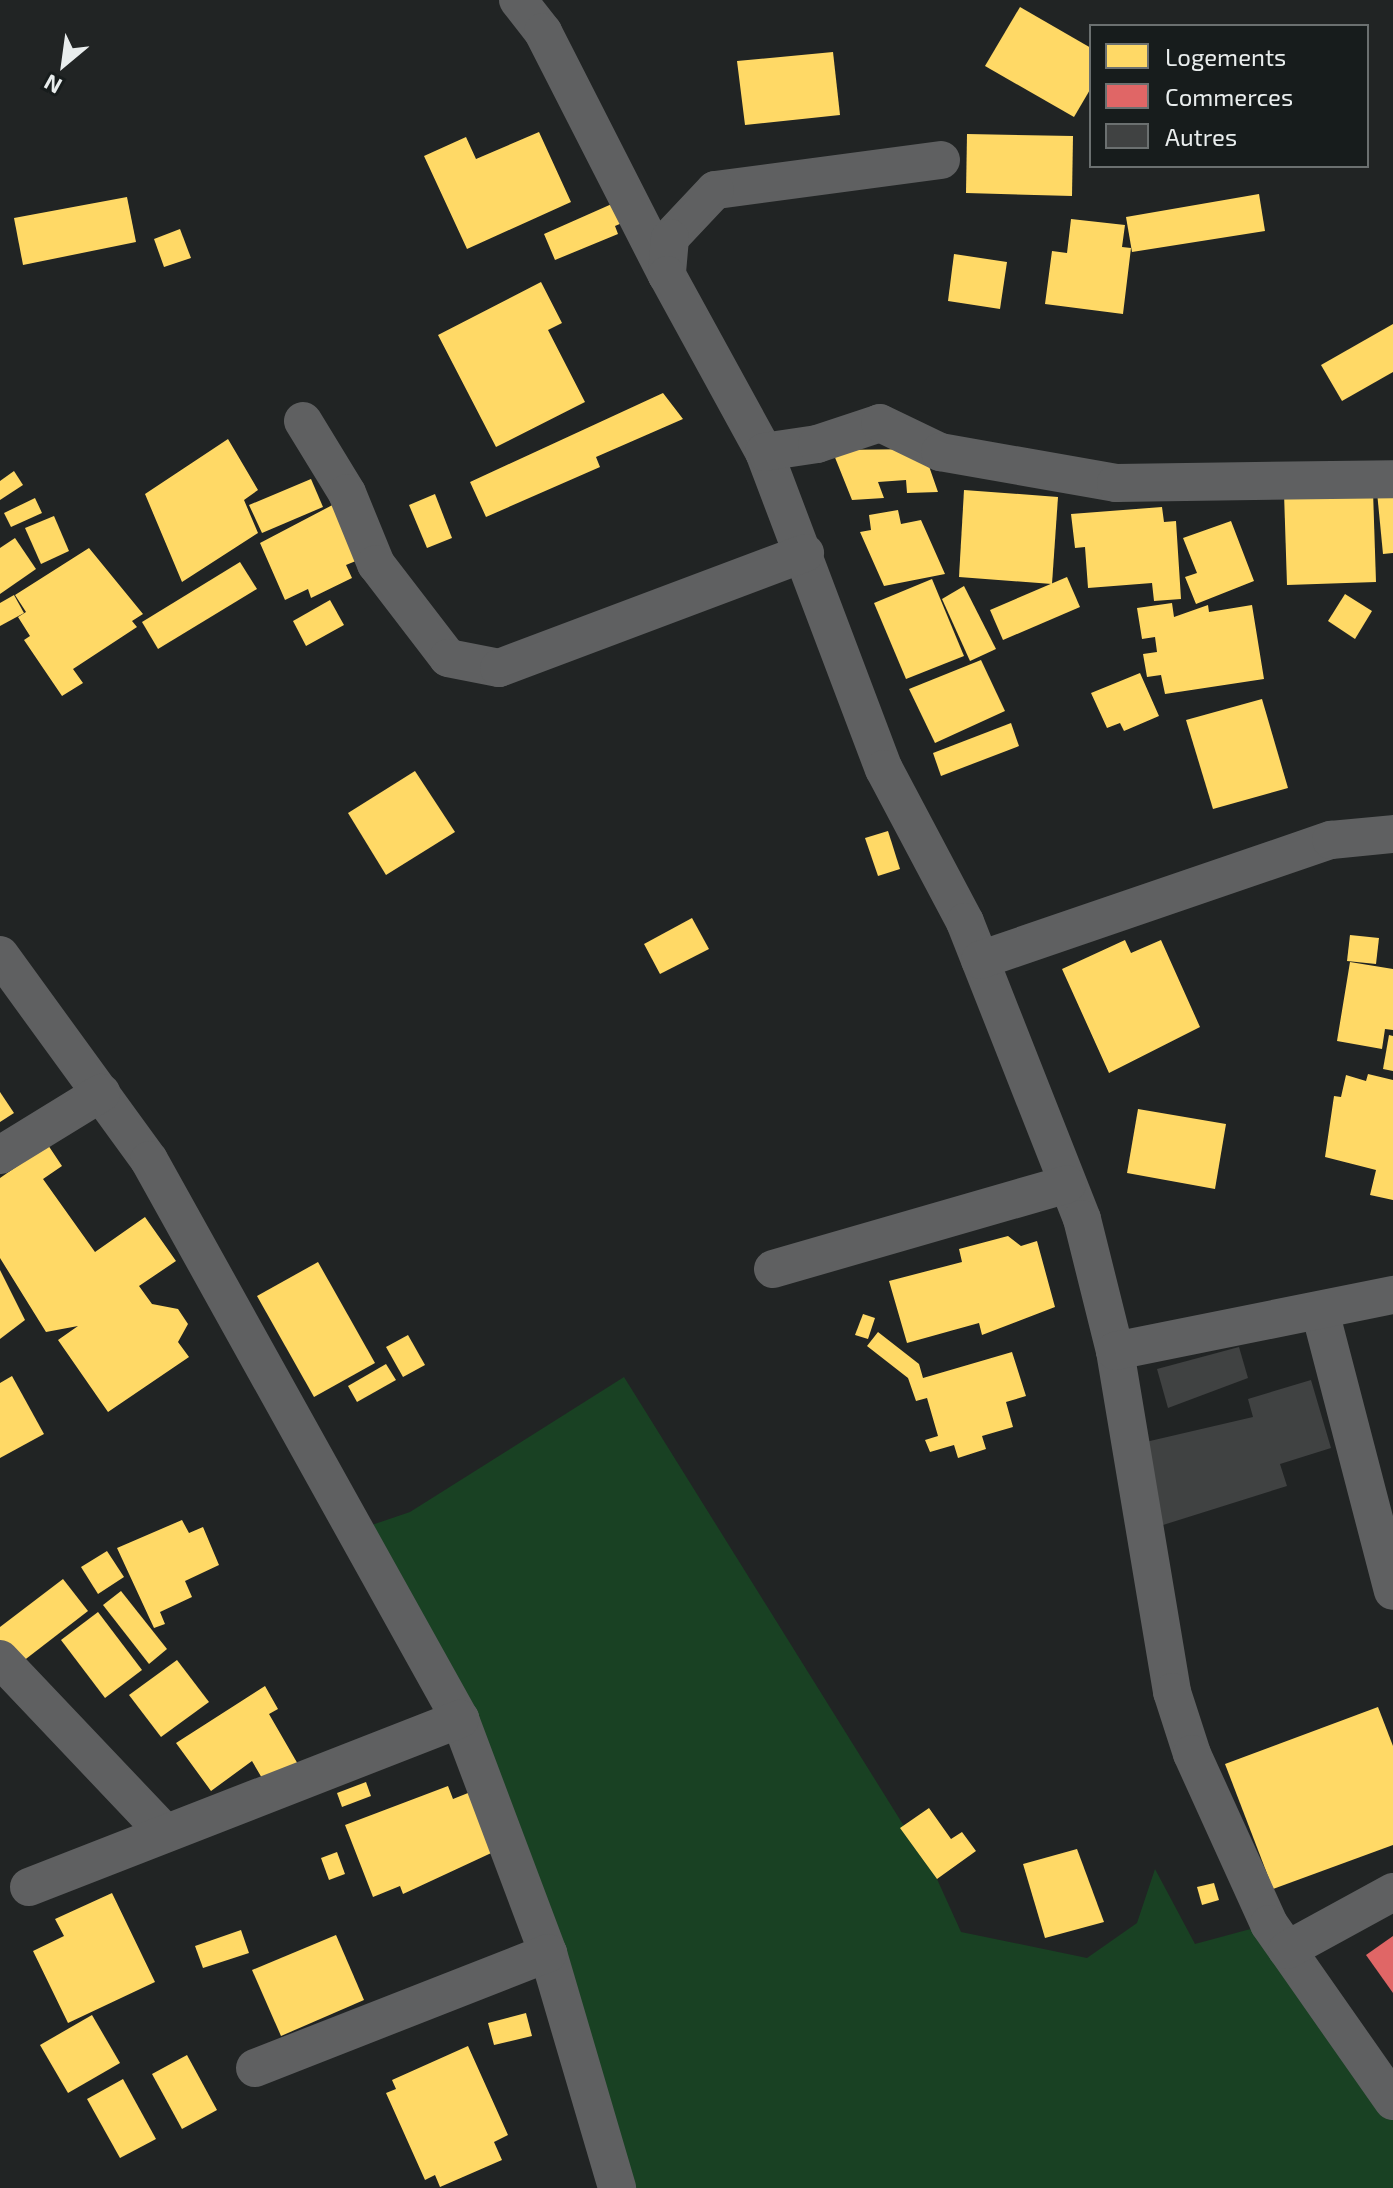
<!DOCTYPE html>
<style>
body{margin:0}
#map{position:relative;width:1393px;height:2188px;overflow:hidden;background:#212424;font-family:"Exo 2",sans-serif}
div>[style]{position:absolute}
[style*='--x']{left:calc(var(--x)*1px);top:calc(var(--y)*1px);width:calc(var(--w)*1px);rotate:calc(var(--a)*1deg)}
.green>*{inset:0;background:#194123}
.homes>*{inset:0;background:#ffd966}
.shops>*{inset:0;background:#e06666}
.building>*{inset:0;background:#404242}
.minor>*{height:38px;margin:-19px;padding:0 19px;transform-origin:19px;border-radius:19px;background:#5f6061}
span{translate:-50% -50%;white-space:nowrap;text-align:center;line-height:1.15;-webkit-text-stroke:8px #171c1c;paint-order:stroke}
.legend{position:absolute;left:1089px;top:24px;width:280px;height:144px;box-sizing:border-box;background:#171c1c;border:2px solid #6b7070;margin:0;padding:10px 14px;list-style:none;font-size:24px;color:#e9eded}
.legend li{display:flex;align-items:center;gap:16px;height:40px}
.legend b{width:40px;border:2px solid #6b7070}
.north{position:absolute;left:24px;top:24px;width:80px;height:80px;-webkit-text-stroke:6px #171c1c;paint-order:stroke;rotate:209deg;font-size:22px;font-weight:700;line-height:32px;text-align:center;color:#e9eded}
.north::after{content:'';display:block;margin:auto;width:28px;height:36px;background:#e9eded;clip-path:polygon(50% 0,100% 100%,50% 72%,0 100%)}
</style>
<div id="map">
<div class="green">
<div style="clip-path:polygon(624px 1377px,937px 1879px,961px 1932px,1087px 1958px,1137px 1923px,1155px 1869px,1195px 1944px,1269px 1924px,1393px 2101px,1393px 2188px,617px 2188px,548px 1953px,360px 1529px,410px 1512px)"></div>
</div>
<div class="homes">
<div style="clip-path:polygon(1020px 7px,1091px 48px,1091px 88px,1074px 117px,985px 66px)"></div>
<div style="clip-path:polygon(833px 52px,840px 115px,745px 125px,737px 61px)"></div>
<div style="clip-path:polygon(539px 132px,571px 202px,467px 249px,424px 156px,466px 137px,476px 159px)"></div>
<div style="clip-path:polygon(967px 134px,1073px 136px,1072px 196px,966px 193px)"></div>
<div style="clip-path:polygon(1259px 194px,1265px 231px,1132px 252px,1126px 217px)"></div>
<div style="clip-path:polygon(127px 197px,136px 242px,23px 265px,14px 218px)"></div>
<div style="clip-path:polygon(614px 203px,622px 223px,615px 226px,618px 234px,555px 260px,544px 234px)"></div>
<div style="clip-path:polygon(1071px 219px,1125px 225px,1122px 247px,1131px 248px,1123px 314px,1045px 304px,1052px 251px,1067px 253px)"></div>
<div style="clip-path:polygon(180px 229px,191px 258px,164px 267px,154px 239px)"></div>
<div style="clip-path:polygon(954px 254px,1007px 262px,1000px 309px,948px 301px)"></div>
<div style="clip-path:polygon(541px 282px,562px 323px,548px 330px,585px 402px,496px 447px,438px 335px)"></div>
<div style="clip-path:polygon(1393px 324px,1393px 372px,1342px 401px,1321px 365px)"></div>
<div style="clip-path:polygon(663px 393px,683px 419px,596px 457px,600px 467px,486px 517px,470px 482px)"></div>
<div style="clip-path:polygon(228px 439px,258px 490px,244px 500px,258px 533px,182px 582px,145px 494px)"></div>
<div style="clip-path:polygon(923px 449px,938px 492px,907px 493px,906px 480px,878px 482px,884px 498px,852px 500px,832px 450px)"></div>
<div style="clip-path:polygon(14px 471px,23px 485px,0 500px,0 481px)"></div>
<div style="clip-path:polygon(311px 479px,323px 507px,262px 533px,249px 505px)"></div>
<div style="clip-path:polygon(964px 490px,1058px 497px,1052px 584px,959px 577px)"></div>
<div style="clip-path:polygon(1373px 491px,1376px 582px,1287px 585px,1284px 493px)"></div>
<div style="clip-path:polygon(1393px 491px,1393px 553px,1383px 554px,1377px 492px)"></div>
<div style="clip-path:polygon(435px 494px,452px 538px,427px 548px,409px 505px)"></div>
<div style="clip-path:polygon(35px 498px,42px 513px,11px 527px,4px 513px)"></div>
<div style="clip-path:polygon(342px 500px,368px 556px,346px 565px,352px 578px,311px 598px,308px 589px,285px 600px,260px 543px)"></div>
<div style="clip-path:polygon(1162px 507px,1164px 522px,1176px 521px,1181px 599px,1154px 601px,1152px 583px,1088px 588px,1085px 547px,1075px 548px,1071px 514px)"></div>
<div style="clip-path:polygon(898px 510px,901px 524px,921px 520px,945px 574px,884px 586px,860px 532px,871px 530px,869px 515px)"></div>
<div style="clip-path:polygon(54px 516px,69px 551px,41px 564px,25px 528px)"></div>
<div style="clip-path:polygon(1231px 521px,1254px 581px,1196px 604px,1185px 577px,1197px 573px,1183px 538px)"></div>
<div style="clip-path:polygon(15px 538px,36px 569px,0 594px,0 548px)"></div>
<div style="clip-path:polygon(89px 548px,143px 614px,132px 621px,137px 627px,73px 669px,83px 683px,62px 696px,24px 640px,30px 636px,18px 617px,26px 612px,15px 595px)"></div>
<div style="clip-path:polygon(240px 562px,257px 589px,158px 649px,142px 622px)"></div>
<div style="clip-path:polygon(1067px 577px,1080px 607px,1003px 640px,990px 610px)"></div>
<div style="clip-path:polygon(932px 579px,964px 656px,906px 679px,874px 603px)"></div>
<div style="clip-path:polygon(964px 586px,996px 649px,970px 661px,942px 599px)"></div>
<div style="clip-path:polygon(1345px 594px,1372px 611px,1355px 639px,1328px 621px)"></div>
<div style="clip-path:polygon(14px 595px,24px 613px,0 626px,0 603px)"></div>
<div style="clip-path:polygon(330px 600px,344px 625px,306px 646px,293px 621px)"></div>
<div style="clip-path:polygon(1172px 603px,1174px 617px,1208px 605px,1209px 612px,1252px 605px,1264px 679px,1165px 694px,1161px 675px,1147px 677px,1143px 654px,1157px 652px,1155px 637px,1142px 639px,1137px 608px)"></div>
<div style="clip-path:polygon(981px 660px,1005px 711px,935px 743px,909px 689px)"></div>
<div style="clip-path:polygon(1140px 673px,1159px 716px,1124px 731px,1120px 723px,1107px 728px,1091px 693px)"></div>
<div style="clip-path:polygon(1262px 699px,1288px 788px,1213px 809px,1186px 720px)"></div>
<div style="clip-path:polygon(1011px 723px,1019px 746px,941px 776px,933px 753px)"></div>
<div style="clip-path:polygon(415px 771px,455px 832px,386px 875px,348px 813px)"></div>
<div style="clip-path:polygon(888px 831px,900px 869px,878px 876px,865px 838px)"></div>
<div style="clip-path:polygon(692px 918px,709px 949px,660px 974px,644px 944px)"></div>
<div style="clip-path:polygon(1350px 935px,1379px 938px,1376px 964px,1347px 961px)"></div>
<div style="clip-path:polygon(1125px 940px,1131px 953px,1161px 940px,1200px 1027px,1109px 1073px,1062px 969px)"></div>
<div style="clip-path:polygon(1350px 962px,1393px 969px,1393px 1030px,1385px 1029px,1382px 1049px,1337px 1041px)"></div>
<div style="clip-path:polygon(1389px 1035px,1393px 1036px,1393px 1071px,1383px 1069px)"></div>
<div style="clip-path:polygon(1368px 1074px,1393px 1080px,1393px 1200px,1370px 1195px,1376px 1170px,1325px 1157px,1334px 1096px,1341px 1097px,1346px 1075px,1366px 1081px)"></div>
<div style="clip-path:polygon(0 1092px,14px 1113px,0 1122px)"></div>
<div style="clip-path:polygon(1138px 1109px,1226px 1124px,1215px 1189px,1127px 1173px)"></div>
<div style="clip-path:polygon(48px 1145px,62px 1166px,43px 1179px,95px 1252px,145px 1217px,176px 1261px,139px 1286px,152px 1304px,178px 1309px,188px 1324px,178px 1342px,189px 1357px,108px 1412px,58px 1340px,78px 1326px,46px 1332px,0 1258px,0 1178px)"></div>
<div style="clip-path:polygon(1008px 1236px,1021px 1246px,1037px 1241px,1055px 1307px,982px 1335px,979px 1323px,907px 1343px,889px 1281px,962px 1262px,959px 1249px)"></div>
<div style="clip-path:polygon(318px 1262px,375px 1363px,314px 1397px,257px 1296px)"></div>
<div style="clip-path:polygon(0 1270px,25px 1320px,0 1339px)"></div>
<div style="clip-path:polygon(863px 1314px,875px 1318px,868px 1339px,855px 1335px)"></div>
<div style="clip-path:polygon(878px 1332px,919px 1364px,923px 1378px,1012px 1352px,1026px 1396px,1006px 1402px,1013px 1427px,982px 1436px,986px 1449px,958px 1458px,954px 1445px,930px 1452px,925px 1440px,938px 1436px,927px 1398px,916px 1401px,908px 1378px,867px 1346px)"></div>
<div style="clip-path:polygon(408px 1335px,425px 1365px,403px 1377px,386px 1347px)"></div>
<div style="clip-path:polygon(386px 1364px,396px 1380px,357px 1402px,348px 1386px)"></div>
<div style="clip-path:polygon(12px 1376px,44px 1434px,0 1458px,0 1383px)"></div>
<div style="clip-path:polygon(182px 1520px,189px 1533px,203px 1527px,219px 1565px,185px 1581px,192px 1597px,160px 1612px,165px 1624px,154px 1628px,117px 1548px)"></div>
<div style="clip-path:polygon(107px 1551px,124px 1577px,98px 1594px,81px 1567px)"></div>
<div style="clip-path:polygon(63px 1579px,88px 1611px,9px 1672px,0 1661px,0 1627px)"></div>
<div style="clip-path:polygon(121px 1591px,167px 1649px,149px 1664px,103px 1605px)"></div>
<div style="clip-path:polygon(98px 1612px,142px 1670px,105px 1698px,61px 1640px)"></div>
<div style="clip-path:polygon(177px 1660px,209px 1702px,161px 1737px,129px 1695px)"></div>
<div style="clip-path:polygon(265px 1686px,278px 1709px,269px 1714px,299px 1766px,266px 1785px,252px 1761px,211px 1791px,176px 1743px)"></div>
<div style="clip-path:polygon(1378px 1707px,1393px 1746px,1393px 1845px,1273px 1889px,1225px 1764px)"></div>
<div style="clip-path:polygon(366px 1782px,371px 1796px,342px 1807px,337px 1793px)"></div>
<div style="clip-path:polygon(448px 1786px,453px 1799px,478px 1789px,502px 1848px,403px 1894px,400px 1886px,373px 1897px,345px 1825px)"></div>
<div style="clip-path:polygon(929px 1808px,951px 1839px,962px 1832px,976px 1851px,937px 1879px,900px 1828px)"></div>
<div style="clip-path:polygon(1077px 1849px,1104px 1922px,1045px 1938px,1023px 1864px)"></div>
<div style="clip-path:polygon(337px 1852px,345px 1874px,329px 1880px,321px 1858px)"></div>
<div style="clip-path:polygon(1214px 1883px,1219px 1900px,1202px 1905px,1197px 1887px)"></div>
<div style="clip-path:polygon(112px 1893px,155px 1982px,68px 2023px,33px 1951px,64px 1936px,55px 1919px)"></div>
<div style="clip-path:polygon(241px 1930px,249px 1953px,203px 1968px,195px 1946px)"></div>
<div style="clip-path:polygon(336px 1935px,364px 2000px,281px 2036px,252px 1970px)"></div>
<div style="clip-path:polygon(526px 2013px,532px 2036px,494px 2045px,488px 2023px)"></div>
<div style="clip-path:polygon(92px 2015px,120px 2063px,68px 2093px,40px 2045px)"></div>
<div style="clip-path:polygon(468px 2046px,508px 2135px,494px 2142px,502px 2160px,440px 2187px,435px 2175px,425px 2180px,386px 2093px,396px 2089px,392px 2080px)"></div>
<div style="clip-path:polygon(187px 2055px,217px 2110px,182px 2129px,152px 2074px)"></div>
<div style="clip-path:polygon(123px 2079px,156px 2139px,120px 2158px,87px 2099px)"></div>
</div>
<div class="shops">
<div style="clip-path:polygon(1393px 1936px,1393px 1993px,1366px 1955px)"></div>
</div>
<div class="building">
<div style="clip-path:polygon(1239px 1347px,1248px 1378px,1168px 1408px,1157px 1369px)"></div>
<div style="clip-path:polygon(1311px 1380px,1331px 1448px,1280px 1464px,1287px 1486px,1163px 1525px,1137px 1444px,1253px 1417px,1248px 1399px)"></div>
</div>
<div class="minor">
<div style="--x:518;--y:0;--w:41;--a:52"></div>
<div style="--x:543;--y:32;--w:273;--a:63"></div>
<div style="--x:941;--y:160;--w:228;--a:172.4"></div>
<div style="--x:715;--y:190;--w:66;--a:133.2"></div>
<div style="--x:670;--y:238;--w:37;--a:95"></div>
<div style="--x:667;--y:275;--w:202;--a:61.3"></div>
<div style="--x:764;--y:452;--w:339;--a:69.3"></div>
<div style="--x:884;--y:769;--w:173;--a:62.1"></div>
<div style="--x:965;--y:922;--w:319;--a:68.5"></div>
<div style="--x:1082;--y:1219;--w:136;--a:76"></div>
<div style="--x:1115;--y:1351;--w:346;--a:80.5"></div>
<div style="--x:1172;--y:1692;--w:65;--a:72.1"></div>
<div style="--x:1192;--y:1754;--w:187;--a:65.6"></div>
<div style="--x:1269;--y:1924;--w:216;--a:55"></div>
<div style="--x:303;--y:421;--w:84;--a:58.6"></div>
<div style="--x:347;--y:493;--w:77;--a:67.8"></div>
<div style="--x:376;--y:564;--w:118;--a:52.5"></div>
<div style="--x:448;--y:658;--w:52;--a:11.1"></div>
<div style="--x:499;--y:668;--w:327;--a:-20.6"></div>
<div style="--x:764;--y:452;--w:54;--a:-8.6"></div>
<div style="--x:817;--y:444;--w:66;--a:-18.4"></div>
<div style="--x:880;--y:423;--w:67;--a:25.8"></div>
<div style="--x:940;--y:452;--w:179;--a:10"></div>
<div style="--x:1116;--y:483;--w:277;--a:-0.8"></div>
<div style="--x:0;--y:955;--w:253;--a:54"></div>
<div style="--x:149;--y:1160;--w:640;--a:60.91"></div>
<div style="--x:460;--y:1719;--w:250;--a:69.4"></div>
<div style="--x:548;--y:1953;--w:245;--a:73.6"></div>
<div style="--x:980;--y:960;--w:371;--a:-18.9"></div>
<div style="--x:1331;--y:840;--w:62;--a:-5.5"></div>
<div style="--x:0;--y:1155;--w:119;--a:-31.5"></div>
<div style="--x:773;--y:1269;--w:306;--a:-16.1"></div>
<div style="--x:1321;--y:1315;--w:285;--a:75.4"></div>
<div style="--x:1115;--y:1351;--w:284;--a:-11.4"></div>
<div style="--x:0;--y:1659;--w:240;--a:46.5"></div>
<div style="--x:29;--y:1887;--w:463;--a:-21.3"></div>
<div style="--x:1287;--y:1950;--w:121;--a:-28.7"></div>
<div style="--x:255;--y:2068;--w:315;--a:-21.4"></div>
</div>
<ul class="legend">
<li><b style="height:22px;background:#ffd966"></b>Logements</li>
<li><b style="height:22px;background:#e06666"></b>Commerces</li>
<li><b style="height:22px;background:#404242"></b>Autres</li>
</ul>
<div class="north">N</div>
</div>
